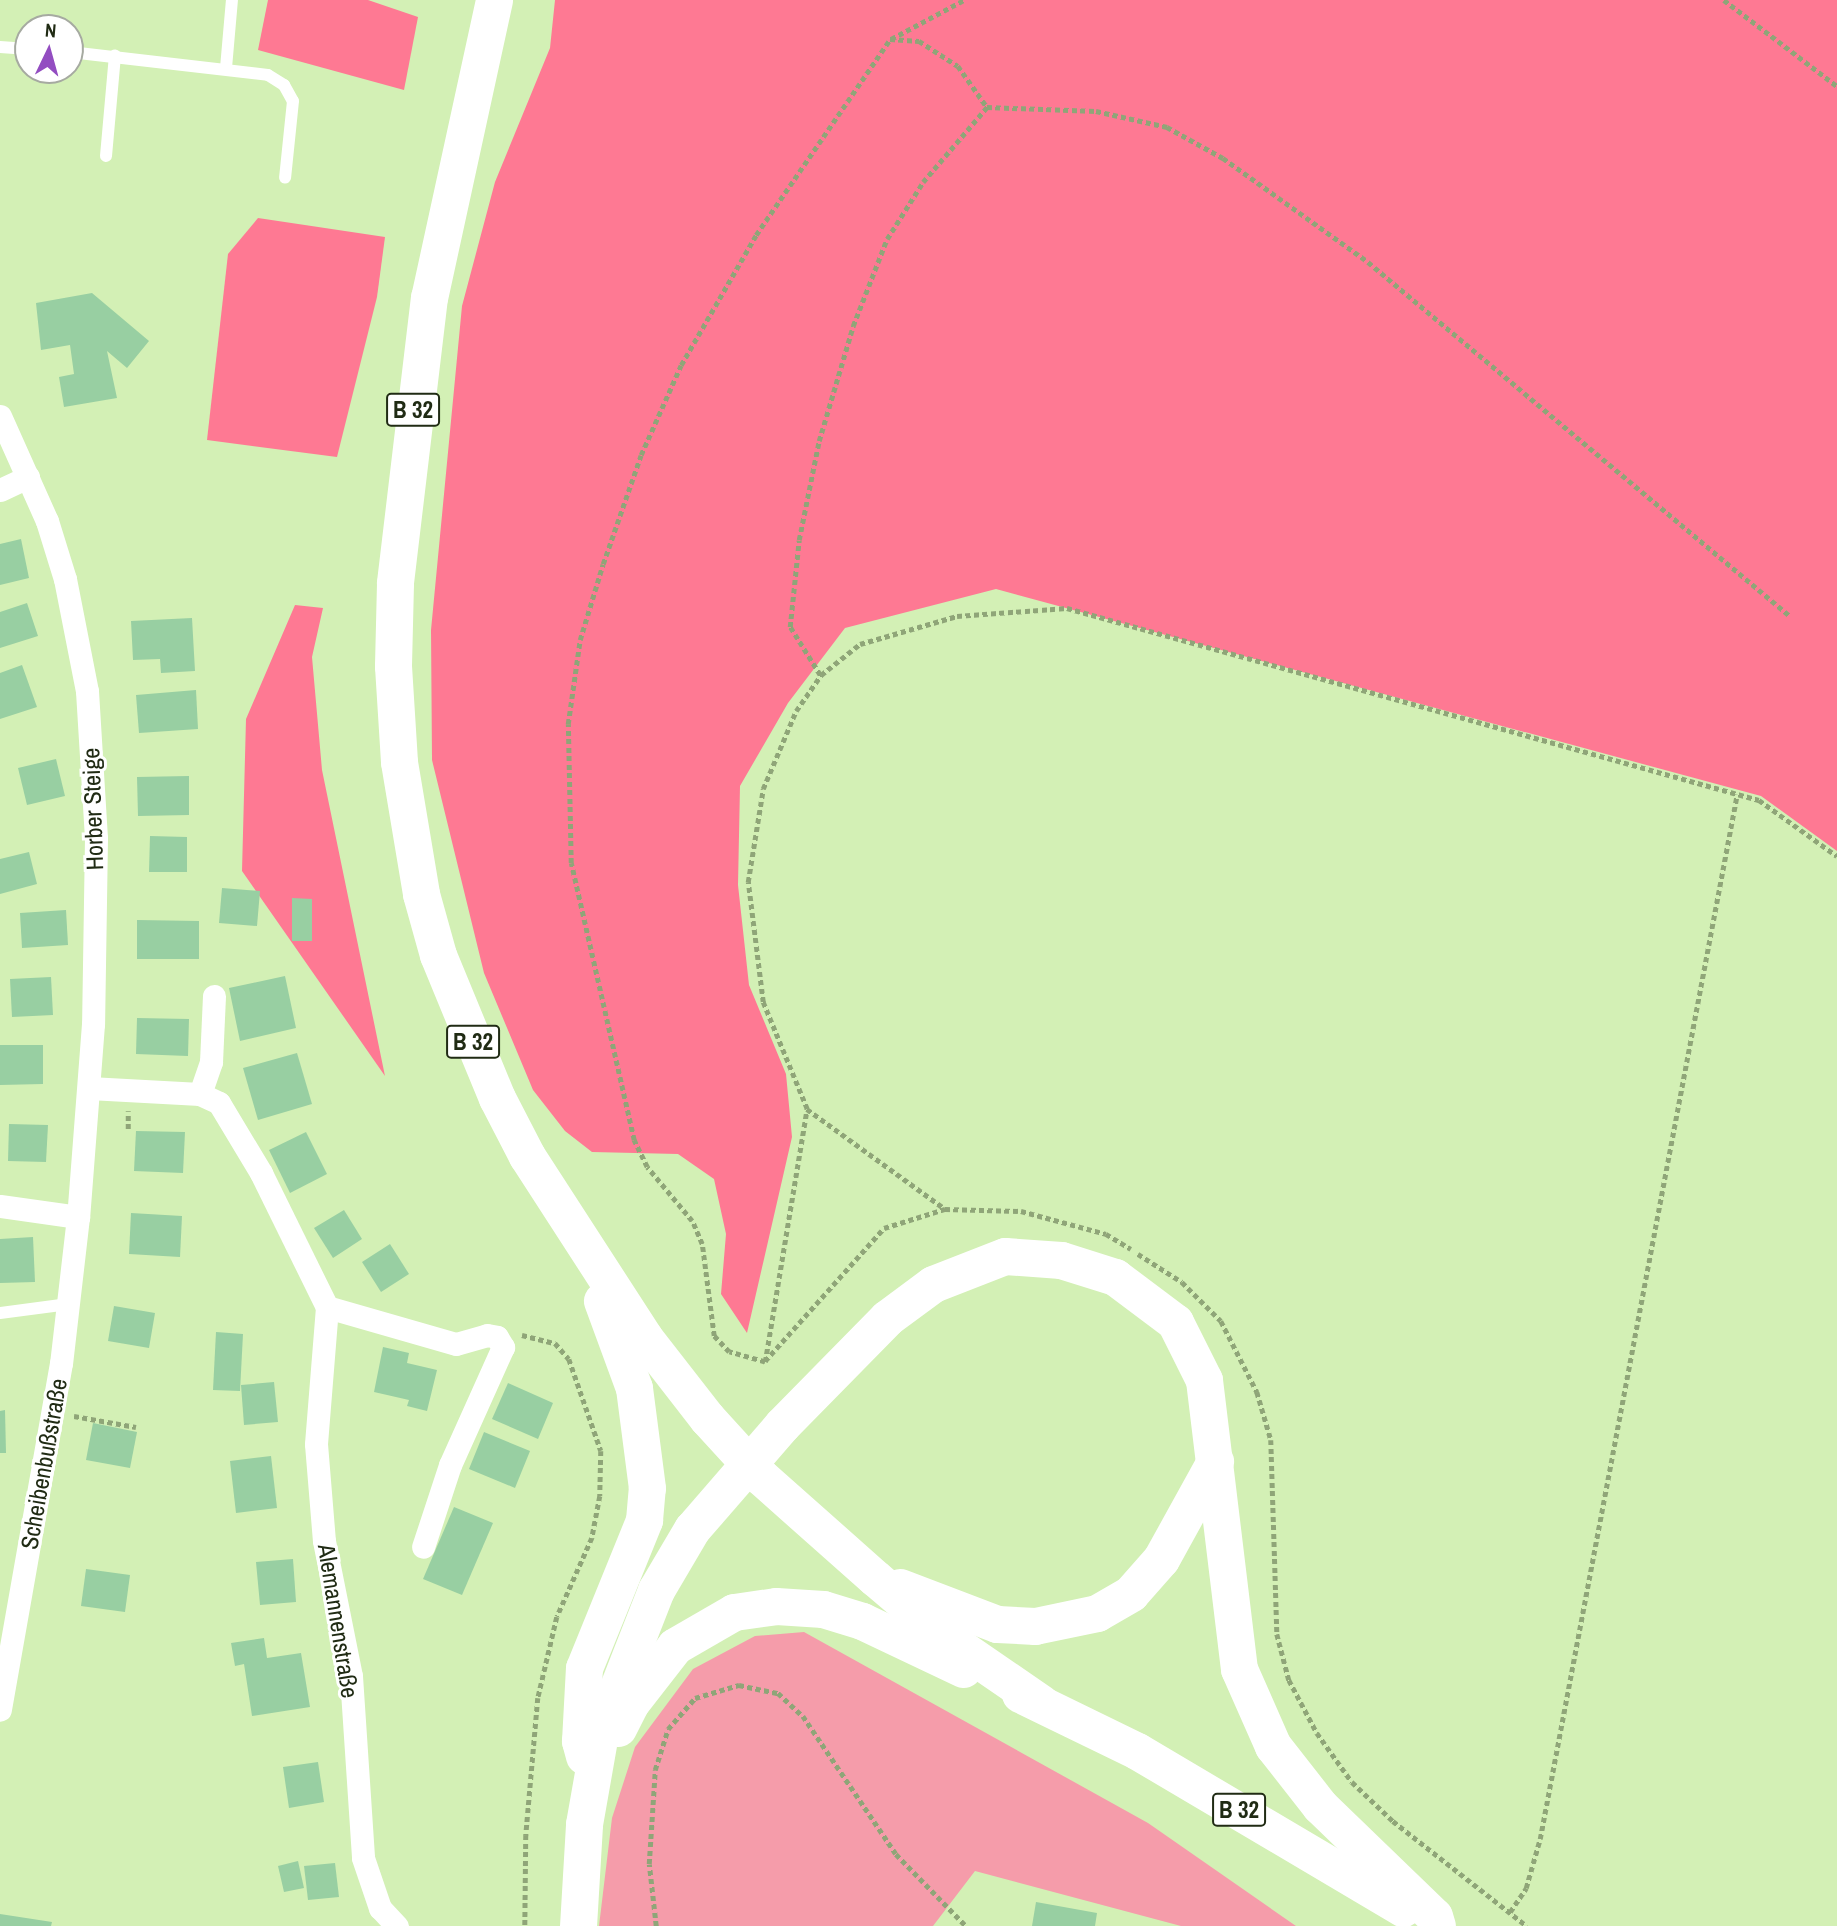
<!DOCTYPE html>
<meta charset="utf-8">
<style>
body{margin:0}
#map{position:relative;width:1837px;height:1926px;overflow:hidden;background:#d3f0b5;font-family:"Archivo Narrow",sans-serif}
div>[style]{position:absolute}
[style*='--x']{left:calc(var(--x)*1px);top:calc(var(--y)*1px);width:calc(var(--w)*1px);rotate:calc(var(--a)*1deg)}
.green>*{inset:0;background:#f59caa}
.forest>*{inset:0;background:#fe7993}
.building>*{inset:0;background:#98cfa2}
.path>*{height:4.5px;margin-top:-2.25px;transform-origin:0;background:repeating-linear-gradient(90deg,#8fa578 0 5px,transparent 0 8.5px)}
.service>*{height:12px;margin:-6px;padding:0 6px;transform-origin:6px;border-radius:6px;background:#fff}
.minor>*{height:23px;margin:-11.5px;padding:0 11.5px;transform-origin:11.5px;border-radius:11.5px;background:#fff}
.primary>*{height:37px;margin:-18.5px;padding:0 18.5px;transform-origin:18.5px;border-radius:18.5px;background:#fff}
span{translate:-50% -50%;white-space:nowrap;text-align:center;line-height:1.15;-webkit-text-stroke:6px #fff;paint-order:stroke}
.shield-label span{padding:2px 5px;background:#fff;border:2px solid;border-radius:5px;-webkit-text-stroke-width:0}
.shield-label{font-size:23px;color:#202b14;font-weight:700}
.street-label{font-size:24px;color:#202b14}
.north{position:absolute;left:14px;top:14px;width:70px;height:70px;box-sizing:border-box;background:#fff;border:2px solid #a6aaa1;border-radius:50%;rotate:5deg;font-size:19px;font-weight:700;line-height:28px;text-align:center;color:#202b14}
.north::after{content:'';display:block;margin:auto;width:24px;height:32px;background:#934dc1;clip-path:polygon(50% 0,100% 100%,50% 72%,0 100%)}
</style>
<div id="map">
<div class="green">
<div style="clip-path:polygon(804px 1632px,1148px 1823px,1296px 1926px,1181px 1926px,975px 1871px,933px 1926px,599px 1926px,612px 1818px,635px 1747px,693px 1669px,755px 1636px)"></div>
</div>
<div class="forest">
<div style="clip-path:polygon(268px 0,368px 0,418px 17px,404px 90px,258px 50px)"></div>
<div style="clip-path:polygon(555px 0,1837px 0,1837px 851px,1761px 796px,996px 589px,845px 628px,788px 703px,740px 786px,738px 885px,749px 985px,786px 1074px,792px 1137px,747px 1333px,721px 1294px,726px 1234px,714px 1179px,678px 1154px,592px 1152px,565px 1131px,533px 1090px,484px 973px,432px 760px,431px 630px,462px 306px,495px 182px,550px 48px)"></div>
<div style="clip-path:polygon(258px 218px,385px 237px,377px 297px,337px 457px,207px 440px,228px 254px)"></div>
<div style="clip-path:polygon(295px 605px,323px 608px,312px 657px,322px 770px,385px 1076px,242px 871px,246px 719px)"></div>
</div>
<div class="building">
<div style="clip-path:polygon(92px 293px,149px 341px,127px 368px,107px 351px,117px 398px,64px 407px,59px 377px,74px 374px,70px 345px,41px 350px,36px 303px)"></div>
<div style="clip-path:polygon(21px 539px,29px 578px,0 585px,0 544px)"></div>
<div style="clip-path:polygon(27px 603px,38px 636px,0 648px,0 612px)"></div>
<div style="clip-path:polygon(192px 618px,195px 671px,161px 673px,160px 659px,133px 660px,131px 621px)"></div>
<div style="clip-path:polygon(22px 665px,37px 707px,0 719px,0 673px)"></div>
<div style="clip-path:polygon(196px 690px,198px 729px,139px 733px,136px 695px)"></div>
<div style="clip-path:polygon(56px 759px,65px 796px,27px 805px,18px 768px)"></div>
<div style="clip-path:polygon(189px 776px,189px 815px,138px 816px,137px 777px)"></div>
<div style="clip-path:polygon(150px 836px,187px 837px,187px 872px,149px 872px)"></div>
<div style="clip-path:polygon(29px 852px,37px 884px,0 894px,0 859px)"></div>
<div style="clip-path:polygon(222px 888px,260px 891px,257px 926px,219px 923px)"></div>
<div style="clip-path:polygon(292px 898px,312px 899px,312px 941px,292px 941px)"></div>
<div style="clip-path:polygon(66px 910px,68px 945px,22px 948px,20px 913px)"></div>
<div style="clip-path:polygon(137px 920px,199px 921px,199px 959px,137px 959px)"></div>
<div style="clip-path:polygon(285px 976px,296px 1028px,240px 1041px,229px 988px)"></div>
<div style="clip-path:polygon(51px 977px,53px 1015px,12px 1017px,10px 979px)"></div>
<div style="clip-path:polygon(137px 1018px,189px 1019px,188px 1056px,136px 1054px)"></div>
<div style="clip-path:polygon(0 1045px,43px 1045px,43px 1084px,0 1085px)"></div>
<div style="clip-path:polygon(297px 1053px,312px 1104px,258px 1120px,243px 1068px)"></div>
<div style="clip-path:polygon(9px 1124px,48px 1125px,46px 1162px,8px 1161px)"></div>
<div style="clip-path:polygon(136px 1131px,185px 1132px,183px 1173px,134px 1171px)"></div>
<div style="clip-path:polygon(306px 1132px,327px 1174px,290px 1193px,269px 1150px)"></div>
<div style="clip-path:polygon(344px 1210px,362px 1239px,333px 1258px,314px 1228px)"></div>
<div style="clip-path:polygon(131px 1213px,182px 1216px,180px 1257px,129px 1254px)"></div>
<div style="clip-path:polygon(33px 1237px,35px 1282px,0 1283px,0 1239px)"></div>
<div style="clip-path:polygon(390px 1244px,409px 1274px,381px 1292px,362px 1262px)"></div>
<div style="clip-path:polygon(114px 1306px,155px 1313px,149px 1348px,108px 1341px)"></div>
<div style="clip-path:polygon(216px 1332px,243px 1334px,240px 1391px,213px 1390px)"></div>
<div style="clip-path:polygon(383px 1347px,409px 1353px,407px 1363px,437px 1370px,427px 1411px,407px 1406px,409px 1400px,374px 1392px)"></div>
<div style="clip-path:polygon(274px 1382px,278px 1422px,244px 1425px,241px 1385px)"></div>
<div style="clip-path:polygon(508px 1383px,553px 1403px,538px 1439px,492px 1419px)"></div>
<div style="clip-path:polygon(5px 1410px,6px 1453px,0 1453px,0 1411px)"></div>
<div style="clip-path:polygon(93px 1423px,137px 1432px,130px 1468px,86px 1460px)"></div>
<div style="clip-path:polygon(484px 1432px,530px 1451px,515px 1488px,469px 1469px)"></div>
<div style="clip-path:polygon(271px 1456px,277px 1508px,236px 1513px,230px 1461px)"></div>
<div style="clip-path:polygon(454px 1507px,493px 1523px,462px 1595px,423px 1579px)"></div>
<div style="clip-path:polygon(293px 1559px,296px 1602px,260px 1605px,256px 1562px)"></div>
<div style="clip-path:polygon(86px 1569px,130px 1575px,125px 1612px,81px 1606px)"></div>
<div style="clip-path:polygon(264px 1638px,267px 1658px,301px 1653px,310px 1707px,252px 1716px,244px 1664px,235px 1666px,231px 1643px)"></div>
<div style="clip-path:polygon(318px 1762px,324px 1802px,289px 1808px,283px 1767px)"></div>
<div style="clip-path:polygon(298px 1861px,304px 1888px,284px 1892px,278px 1866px)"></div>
<div style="clip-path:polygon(335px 1863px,339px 1897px,308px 1900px,304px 1866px)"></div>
<div style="clip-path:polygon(1036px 1902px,1097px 1913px,1095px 1926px,1032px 1926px)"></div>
<div style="clip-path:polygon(0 1914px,52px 1922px,51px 1926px,0 1926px)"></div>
</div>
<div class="path">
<div style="--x:1724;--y:0;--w:142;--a:37.3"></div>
<div style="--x:891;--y:39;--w:83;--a:-28.1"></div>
<div style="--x:820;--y:675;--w:57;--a:-122"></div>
<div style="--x:790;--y:627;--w:87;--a:-84.1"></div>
<div style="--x:799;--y:540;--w:101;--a:-78.6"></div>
<div style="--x:819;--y:441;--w:120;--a:-73.5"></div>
<div style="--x:853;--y:326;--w:93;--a:-68.7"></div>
<div style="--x:887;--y:239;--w:67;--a:-57.7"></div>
<div style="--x:923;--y:182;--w:99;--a:-49.5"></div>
<div style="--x:807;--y:1109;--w:170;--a:35.9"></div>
<div style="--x:128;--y:1129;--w:18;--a:-90"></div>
<div style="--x:1138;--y:1254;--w:52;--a:32.5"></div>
<div style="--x:1182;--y:1282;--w:55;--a:45"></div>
<div style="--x:1221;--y:1321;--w:80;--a:63.1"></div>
<div style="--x:1257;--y:1392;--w:50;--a:73.7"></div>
<div style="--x:1271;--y:1440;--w:194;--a:88.2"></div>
<div style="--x:1277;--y:1634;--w:48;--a:75.4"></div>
<div style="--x:1289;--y:1680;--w:60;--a:62.2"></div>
<div style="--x:1317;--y:1733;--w:60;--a:54.5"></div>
<div style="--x:1352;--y:1782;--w:57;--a:43.6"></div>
<div style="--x:1393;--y:1821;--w:170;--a:38.1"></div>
<div style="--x:522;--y:1335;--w:34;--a:14"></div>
<div style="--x:555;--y:1343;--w:21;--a:49"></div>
<div style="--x:569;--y:1359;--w:97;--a:70.8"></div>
<div style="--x:601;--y:1451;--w:45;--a:91.3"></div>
<div style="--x:600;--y:1496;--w:43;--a:100.8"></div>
<div style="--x:592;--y:1538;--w:86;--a:113.9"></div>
<div style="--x:557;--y:1617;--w:83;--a:103.2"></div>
<div style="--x:538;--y:1698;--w:138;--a:95"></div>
<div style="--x:526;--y:1835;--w:91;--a:90.6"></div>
<div style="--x:765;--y:1361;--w:178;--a:-48.2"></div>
<div style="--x:884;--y:1228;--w:64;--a:-17.3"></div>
<div style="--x:945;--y:1209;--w:76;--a:1.5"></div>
<div style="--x:1021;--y:1211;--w:88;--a:15.1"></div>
<div style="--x:1106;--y:1234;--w:29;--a:31"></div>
<div style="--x:765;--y:1362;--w:37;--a:-164"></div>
<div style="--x:729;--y:1352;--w:22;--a:-133"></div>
<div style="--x:714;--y:1336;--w:93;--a:-97.4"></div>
<div style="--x:702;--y:1244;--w:25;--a:-113"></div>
<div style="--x:692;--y:1221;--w:70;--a:-129.8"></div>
<div style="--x:647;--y:1167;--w:30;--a:-116"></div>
<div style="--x:634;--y:1140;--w:284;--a:-102.8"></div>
<div style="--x:571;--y:863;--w:139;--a:-91.2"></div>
<div style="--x:568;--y:724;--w:85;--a:-81.9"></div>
<div style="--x:580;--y:640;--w:79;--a:-73.2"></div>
<div style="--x:603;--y:564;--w:115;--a:-70.8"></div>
<div style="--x:641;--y:455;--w:98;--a:-66"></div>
<div style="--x:681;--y:365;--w:150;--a:-60"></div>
<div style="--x:756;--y:235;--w:237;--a:-55.6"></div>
<div style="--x:890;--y:39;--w:29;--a:4"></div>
<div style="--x:919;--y:41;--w:46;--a:32.7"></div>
<div style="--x:958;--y:66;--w:50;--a:54.7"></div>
<div style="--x:987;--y:107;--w:109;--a:2.1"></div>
<div style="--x:1096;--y:111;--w:73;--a:12.7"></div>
<div style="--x:1167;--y:127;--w:64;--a:29"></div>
<div style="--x:1223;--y:158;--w:178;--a:35.6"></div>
<div style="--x:1368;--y:262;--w:551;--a:39.99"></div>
<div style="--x:765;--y:1362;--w:256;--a:-80.6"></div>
<div style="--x:807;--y:1109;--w:116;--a:-112.4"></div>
<div style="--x:763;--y:1002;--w:121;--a:-97.1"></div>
<div style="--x:748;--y:882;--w:94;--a:-80.8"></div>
<div style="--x:763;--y:789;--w:85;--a:-67.1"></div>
<div style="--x:796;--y:711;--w:44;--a:-55.2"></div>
<div style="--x:821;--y:675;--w:50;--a:-38.5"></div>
<div style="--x:860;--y:644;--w:101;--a:-16.1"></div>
<div style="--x:957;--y:616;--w:110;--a:-4.2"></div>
<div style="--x:1067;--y:608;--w:718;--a:15.51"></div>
<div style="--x:1759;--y:800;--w:96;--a:35.7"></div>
<div style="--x:74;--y:1416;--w:63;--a:10.1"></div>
<div style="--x:1510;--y:1912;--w:29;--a:-56"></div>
<div style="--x:1526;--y:1888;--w:51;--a:-74.1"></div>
<div style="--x:1540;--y:1839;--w:1063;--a:-79.32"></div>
<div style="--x:656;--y:1926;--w:62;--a:-96.4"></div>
<div style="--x:649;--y:1864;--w:94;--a:-86.3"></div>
<div style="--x:655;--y:1770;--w:43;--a:-72.4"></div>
<div style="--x:668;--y:1729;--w:41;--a:-48.9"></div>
<div style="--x:695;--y:1698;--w:46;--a:-16.5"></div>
<div style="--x:739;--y:1685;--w:40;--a:12"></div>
<div style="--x:778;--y:1693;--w:34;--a:43"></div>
<div style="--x:803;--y:1716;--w:166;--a:56"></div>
<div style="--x:896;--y:1854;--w:100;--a:45.8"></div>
</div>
<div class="service">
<div style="--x:0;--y:47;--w:28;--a:4"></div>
<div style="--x:70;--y:52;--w:199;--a:6.6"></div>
<div style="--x:268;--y:75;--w:19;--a:32"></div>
<div style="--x:284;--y:85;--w:18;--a:61"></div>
<div style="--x:293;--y:101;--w:77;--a:95.9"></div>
<div style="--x:226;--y:68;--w:68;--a:-85"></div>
<div style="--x:106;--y:156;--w:101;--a:-84.9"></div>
<div style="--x:0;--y:1313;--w:69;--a:-7.5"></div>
</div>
<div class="minor">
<div style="--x:0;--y:416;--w:115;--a:65.9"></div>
<div style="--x:47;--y:521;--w:61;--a:72.8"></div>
<div style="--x:65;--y:579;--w:114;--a:78.9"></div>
<div style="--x:87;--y:691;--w:147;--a:86.5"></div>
<div style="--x:96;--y:838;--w:186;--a:90.9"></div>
<div style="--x:93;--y:1024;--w:194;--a:94.4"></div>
<div style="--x:78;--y:1217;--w:147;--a:96.6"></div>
<div style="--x:61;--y:1363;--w:352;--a:100"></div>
<div style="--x:0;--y:490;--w:31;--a:-25"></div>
<div style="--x:89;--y:1088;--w:111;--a:3.1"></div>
<div style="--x:200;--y:1094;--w:21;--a:25"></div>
<div style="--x:219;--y:1103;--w:82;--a:59"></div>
<div style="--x:261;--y:1173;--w:149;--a:63.8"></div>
<div style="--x:327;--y:1307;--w:137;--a:94.6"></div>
<div style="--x:316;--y:1444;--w:97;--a:85.3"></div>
<div style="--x:324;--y:1541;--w:138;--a:78.7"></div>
<div style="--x:351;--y:1676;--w:182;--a:86.2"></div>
<div style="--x:363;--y:1858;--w:53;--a:71.2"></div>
<div style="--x:380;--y:1908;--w:25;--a:47"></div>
<div style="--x:200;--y:1094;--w:34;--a:-71"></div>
<div style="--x:211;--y:1062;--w:66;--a:-87.4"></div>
<div style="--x:0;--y:1206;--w:79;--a:8"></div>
<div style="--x:327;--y:1307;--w:134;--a:16"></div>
<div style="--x:456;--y:1344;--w:32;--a:-16"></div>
<div style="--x:487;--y:1335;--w:10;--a:11"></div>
<div style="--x:497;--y:1337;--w:12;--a:59"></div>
<div style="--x:503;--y:1347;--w:129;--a:114.2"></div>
<div style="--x:450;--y:1465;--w:86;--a:108.2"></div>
</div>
<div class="primary">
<div style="--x:494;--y:0;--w:304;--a:102.3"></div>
<div style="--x:429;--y:297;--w:288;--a:96.8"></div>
<div style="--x:395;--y:583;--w:83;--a:91.4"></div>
<div style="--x:393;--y:666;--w:96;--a:86.4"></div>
<div style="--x:399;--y:762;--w:134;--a:80.5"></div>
<div style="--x:421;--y:894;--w:63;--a:74.4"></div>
<div style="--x:438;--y:955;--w:155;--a:67.6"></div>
<div style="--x:497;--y:1098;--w:65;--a:62.7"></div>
<div style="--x:527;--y:1156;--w:216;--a:57.1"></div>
<div style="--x:644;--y:1337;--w:103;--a:52.1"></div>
<div style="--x:707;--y:1418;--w:79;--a:47.6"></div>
<div style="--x:760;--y:1476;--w:154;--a:41.6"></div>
<div style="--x:875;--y:1578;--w:88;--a:40.4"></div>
<div style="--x:942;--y:1635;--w:120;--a:34.5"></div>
<div style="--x:900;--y:1587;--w:104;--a:20.9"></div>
<div style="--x:997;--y:1624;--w:38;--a:3"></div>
<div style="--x:1035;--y:1626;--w:63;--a:-11.8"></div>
<div style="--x:1097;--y:1613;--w:39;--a:-30"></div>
<div style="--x:1131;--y:1593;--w:45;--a:-48.6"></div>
<div style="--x:1161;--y:1559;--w:112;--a:-61.1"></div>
<div style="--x:1020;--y:1694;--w:130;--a:26"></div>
<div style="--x:1137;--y:1751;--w:309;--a:30.6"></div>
<div style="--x:618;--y:1728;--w:27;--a:-63"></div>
<div style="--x:630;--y:1704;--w:73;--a:-52.2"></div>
<div style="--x:675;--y:1646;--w:68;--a:-30"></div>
<div style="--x:734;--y:1612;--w:42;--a:-8.1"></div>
<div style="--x:776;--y:1606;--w:47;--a:3.7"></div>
<div style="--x:823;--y:1609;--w:41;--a:17.1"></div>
<div style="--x:862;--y:1621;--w:112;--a:25.4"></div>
<div style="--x:584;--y:1756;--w:16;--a:-105"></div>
<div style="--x:580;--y:1741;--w:73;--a:-86.9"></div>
<div style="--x:584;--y:1668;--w:160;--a:-67.9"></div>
<div style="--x:644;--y:1520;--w:32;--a:-85"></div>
<div style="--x:647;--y:1488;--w:101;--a:-97.4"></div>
<div style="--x:634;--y:1388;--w:93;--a:-110.2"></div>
<div style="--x:578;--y:1926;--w:102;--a:-86.6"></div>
<div style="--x:584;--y:1824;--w:92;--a:-80"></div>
<div style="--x:600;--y:1733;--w:154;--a:-68.6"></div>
<div style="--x:656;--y:1590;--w:71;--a:-59.5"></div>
<div style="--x:692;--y:1529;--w:138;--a:-49.1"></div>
<div style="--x:782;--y:1425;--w:150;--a:-45.5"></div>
<div style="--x:887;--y:1318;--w:57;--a:-36.5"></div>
<div style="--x:933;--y:1284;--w:77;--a:-21.3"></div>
<div style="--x:1005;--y:1256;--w:56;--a:4.1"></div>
<div style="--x:1061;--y:1260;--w:57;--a:17.5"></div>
<div style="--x:1115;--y:1277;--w:75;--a:36.9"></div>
<div style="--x:1175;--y:1322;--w:65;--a:63.4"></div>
<div style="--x:1204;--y:1380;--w:291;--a:83.1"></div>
<div style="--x:1239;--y:1669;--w:84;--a:66.2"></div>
<div style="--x:1273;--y:1746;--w:76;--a:51.9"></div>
<div style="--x:1320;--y:1806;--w:158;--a:44"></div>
<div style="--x:1434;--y:1916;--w:10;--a:73"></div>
</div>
<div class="shield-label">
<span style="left:413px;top:410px">B 32</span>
<span style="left:473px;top:1042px">B 32</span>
<span style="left:1239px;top:1810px">B 32</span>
</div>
<div class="street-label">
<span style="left:93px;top:809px;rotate:-92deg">Horber Steige</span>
<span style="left:44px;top:1464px;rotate:-80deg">Scheibenbußstraße</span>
<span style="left:338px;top:1621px;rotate:81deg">Alemannenstraße</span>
</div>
<div class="north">N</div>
</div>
